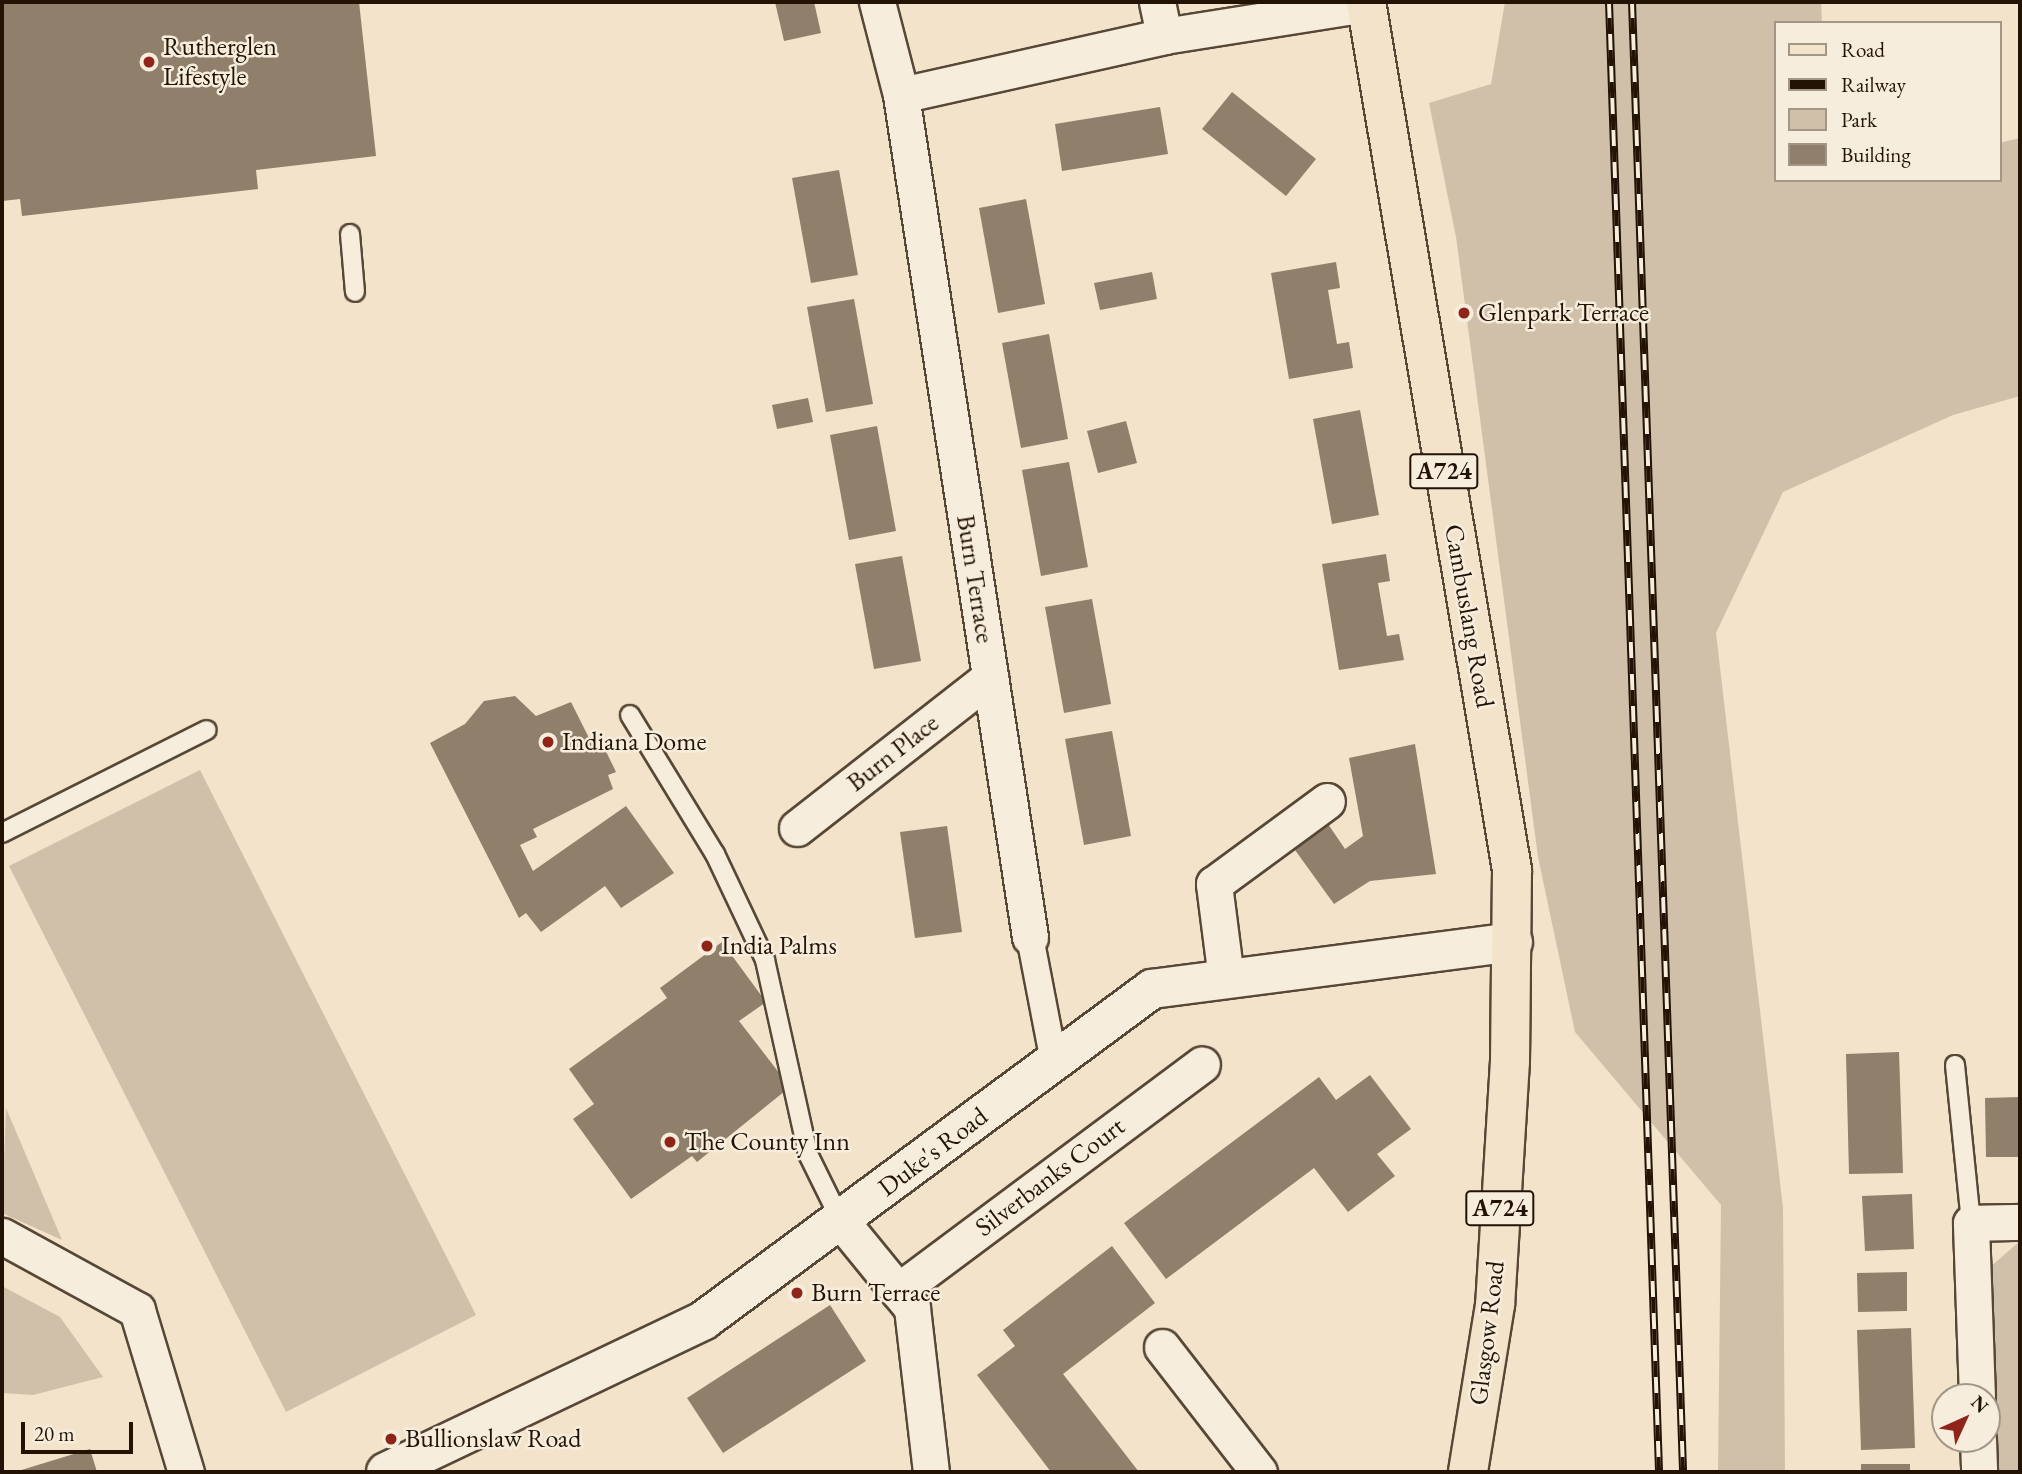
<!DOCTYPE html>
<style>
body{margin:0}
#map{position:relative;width:2022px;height:1474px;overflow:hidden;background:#f3e3cb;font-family:"EB Garamond",serif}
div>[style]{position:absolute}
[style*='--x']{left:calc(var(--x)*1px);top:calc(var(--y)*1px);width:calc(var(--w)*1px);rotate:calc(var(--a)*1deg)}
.green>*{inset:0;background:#d0c0a9}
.building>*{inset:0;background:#8f7f6b}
.roads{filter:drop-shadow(2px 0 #574736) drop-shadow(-2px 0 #574736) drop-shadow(0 2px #574736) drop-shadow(0 -2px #574736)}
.service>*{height:18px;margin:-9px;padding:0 9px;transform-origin:9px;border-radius:9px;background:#f7eddd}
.pedestrian>*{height:26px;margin:-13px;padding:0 13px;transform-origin:13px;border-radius:13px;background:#f7eddd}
.minor>*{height:35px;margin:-17.5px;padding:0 17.5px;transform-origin:17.5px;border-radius:17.5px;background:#f7eddd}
.secondary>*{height:38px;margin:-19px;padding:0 19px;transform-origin:19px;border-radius:19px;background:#f7eddd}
.primary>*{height:38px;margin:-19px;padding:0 19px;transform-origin:19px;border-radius:19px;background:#f3e3cb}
.rail>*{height:8px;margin-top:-4px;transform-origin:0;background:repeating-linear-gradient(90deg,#f7eddd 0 16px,#231304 0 32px);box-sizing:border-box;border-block:2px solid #231304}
.dots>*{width:19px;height:19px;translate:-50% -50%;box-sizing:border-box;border:4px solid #f7eddd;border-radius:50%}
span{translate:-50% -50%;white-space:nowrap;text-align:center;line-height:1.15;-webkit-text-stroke:5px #f7eddd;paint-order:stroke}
.shield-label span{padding:2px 5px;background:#f7eddd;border:2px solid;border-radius:5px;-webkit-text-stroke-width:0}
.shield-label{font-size:24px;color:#231304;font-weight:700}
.poi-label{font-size:26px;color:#231304}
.left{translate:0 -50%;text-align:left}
.street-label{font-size:26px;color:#231304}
.frame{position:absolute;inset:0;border:4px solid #231304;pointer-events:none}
.legend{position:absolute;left:1774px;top:21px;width:228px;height:161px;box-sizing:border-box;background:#f7eddd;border:2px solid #a29686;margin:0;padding:9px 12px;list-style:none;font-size:21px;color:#231304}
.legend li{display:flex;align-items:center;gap:14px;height:35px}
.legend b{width:35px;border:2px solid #a29686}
.north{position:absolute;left:1931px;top:1383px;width:70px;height:70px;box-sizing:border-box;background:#f7eddd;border:2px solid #a29686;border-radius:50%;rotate:45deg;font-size:19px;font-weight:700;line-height:28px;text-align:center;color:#231304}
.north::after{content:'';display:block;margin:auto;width:24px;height:32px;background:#8f2418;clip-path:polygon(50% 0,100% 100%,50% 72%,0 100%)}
.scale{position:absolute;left:21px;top:1422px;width:112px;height:32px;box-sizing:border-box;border:4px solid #231304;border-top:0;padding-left:9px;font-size:21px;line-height:24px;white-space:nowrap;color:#231304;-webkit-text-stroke:5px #f7eddd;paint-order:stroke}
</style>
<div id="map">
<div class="green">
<div style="clip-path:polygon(1505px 2px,1821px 2px,1822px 23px,1775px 23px,1775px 180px,1999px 180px,1999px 143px,2020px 138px,2020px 396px,1953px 415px,1783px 492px,1716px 633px,1783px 1208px,1785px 1472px,1718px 1472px,1721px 1205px,1575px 1032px,1538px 857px,1456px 237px,1429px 103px,1491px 84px)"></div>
<div style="clip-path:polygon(200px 770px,476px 1315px,286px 1412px,9px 866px)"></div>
<div style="clip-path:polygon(6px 1108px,62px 1240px,2px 1213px)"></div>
<div style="clip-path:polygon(2020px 1241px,2020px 1472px,1995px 1472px,1989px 1268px)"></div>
<div style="clip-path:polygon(2px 1286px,60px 1317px,103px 1377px,33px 1395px,2px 1393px)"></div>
</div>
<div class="building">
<div style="clip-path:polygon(2px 2px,359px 2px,376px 156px,256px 170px,258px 189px,22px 216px,20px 199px,2px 201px)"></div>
<div style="clip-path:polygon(775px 2px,814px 2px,821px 33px,784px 41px)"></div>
<div style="clip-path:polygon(1232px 92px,1316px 159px,1286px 196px,1202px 129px)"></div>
<div style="clip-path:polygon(1160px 107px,1168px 154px,1062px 171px,1055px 124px)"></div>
<div style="clip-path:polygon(839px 170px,858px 275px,811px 283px,792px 178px)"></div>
<div style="clip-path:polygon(1026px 199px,1045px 304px,998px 313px,979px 208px)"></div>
<div style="clip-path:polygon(1336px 262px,1340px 288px,1328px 290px,1337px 344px,1349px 342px,1353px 368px,1289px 379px,1271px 273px)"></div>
<div style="clip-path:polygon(1152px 272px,1157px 299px,1100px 310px,1094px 283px)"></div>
<div style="clip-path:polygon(854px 299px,873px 404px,826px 412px,807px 307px)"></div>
<div style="clip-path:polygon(1049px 334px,1068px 439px,1021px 448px,1002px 343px)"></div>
<div style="clip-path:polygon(808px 398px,813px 422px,777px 429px,772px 405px)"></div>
<div style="clip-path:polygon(1360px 410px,1379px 515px,1332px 524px,1313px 419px)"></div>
<div style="clip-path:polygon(1126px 421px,1137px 463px,1098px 473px,1087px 431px)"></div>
<div style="clip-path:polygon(877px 426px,896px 531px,849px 540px,830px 435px)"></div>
<div style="clip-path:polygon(1069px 462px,1088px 567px,1041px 576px,1022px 470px)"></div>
<div style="clip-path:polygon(1386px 554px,1390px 581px,1378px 583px,1387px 636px,1399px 634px,1404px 660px,1339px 670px,1322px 564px)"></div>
<div style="clip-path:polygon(902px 556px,921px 661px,874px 669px,855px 564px)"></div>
<div style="clip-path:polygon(1092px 599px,1111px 704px,1064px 713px,1045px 607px)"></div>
<div style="clip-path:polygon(515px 696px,536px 716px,571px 702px,591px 742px,599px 737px,616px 772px,608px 775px,613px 789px,533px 829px,537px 837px,520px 845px,533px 871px,626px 806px,674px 873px,621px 908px,605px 886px,541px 932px,526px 913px,519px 918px,430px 743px,465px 724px,484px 701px)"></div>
<div style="clip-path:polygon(1112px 731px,1131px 836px,1084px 845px,1065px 739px)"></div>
<div style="clip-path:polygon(1415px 744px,1436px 874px,1370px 881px,1334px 904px,1295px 850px,1328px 824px,1345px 849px,1363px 836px,1349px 758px)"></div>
<div style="clip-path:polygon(947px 826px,962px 932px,915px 938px,900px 832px)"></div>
<div style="clip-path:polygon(722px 942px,766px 1002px,739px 1021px,790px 1087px,697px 1162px,692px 1156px,631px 1199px,573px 1119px,594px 1104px,569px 1069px,667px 998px,660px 988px)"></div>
<div style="clip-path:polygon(1899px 1052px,1903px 1173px,1849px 1174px,1846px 1054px)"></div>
<div style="clip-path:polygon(1370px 1075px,1411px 1129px,1377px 1154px,1395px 1176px,1348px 1212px,1314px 1168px,1166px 1279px,1124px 1223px,1319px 1077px,1336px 1100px)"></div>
<div style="clip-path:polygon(2020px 1097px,2020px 1157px,1986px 1157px,1985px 1098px)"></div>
<div style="clip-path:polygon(1912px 1194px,1914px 1249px,1865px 1251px,1862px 1196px)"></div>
<div style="clip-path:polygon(1112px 1246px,1155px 1303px,1063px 1374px,1139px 1472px,1051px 1472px,977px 1375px,1015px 1346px,1003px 1330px)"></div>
<div style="clip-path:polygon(1907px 1272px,1907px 1311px,1858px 1312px,1857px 1273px)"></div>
<div style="clip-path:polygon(830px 1305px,866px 1361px,723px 1453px,687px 1398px)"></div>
<div style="clip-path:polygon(1911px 1328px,1915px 1448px,1861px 1450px,1857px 1330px)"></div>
<div style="clip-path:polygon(90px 1449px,97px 1472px,15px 1472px)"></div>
<div style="clip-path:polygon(1861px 1464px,1910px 1464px,1910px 1472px,1861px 1472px)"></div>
</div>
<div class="roads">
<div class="service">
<div style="--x:350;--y:234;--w:58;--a:85.1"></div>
<div style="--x:630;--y:715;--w:163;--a:58.6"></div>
<div style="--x:715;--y:854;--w:117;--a:64.7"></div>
<div style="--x:765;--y:960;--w:199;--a:77.5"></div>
<div style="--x:808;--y:1154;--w:75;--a:63.8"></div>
<div style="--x:2;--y:833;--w:229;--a:-26.7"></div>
<div style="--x:1955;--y:1065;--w:159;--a:84.2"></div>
</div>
<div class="pedestrian">
<div style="--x:1030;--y:937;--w:127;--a:79.1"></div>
</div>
<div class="minor">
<div style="--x:877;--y:2;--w:96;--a:75.5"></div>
<div style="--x:901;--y:95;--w:852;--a:81.29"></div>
<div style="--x:1157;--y:2;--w:35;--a:78"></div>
<div style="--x:901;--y:95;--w:270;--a:-12.6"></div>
<div style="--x:1164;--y:36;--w:206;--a:-9"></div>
<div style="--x:797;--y:828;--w:245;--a:-38"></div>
<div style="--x:1226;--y:978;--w:95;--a:-97.3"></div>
<div style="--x:1214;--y:884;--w:140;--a:-36.3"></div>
<div style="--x:841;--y:1221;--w:112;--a:50.8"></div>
<div style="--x:912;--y:1308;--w:165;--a:83.4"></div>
<div style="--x:2;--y:1236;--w:154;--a:28.7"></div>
<div style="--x:137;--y:1310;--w:169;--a:73.2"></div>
<div style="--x:898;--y:1291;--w:379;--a:-36.7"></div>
<div style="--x:1162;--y:1347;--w:158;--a:52.2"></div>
<div style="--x:1977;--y:1397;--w:174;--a:-92"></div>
<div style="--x:1971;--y:1223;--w:49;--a:-1.2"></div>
<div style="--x:1978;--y:1439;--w:33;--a:88"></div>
</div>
<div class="secondary">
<div style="--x:386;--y:1472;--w:352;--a:-25.5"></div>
<div style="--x:704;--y:1320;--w:557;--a:-36.46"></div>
<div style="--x:1152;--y:989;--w:364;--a:-7.4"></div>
</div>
<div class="primary">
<div style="--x:1366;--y:2;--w:880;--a:80.45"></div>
<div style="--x:1512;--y:870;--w:191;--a:90.6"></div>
<div style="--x:1510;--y:1061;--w:244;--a:93.5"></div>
<div style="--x:1495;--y:1305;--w:169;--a:99.2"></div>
</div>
</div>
<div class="rail">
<div style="--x:1609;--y:2;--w:1471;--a:88.05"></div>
<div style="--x:1632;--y:2;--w:1471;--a:88.01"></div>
</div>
<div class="dots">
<div style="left:149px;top:62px;background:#8f2418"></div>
<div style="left:1464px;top:313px;background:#8f2418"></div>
<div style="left:548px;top:742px;background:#8f2418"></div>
<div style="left:707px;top:946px;background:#8f2418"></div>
<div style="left:670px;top:1142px;background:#8f2418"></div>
<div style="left:797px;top:1293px;background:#8f2418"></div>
<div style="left:391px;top:1439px;background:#8f2418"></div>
</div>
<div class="shield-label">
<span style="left:1444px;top:471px">A724</span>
<span style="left:1500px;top:1208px">A724</span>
</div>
<div class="poi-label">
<span class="left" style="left:163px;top:62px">Rutherglen<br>Lifestyle</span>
<span class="left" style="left:1478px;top:313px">Glenpark Terrace</span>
<span class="left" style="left:562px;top:742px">Indiana Dome</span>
<span class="left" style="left:721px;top:946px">India Palms</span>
<span class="left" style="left:684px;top:1142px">The County Inn</span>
<span class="left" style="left:811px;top:1293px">Burn Terrace</span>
<span class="left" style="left:405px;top:1439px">Bullionslaw Road</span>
</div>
<div class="street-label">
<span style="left:975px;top:579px;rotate:81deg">Burn Terrace</span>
<span style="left:1469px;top:616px;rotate:80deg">Cambuslang Road</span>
<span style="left:893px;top:753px;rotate:-38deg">Burn Place</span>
<span style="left:933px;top:1152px;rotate:-37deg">Duke's Road</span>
<span style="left:1050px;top:1177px;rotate:-37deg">Silverbanks Court</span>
<span style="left:1487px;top:1333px;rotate:-83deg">Glasgow Road</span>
</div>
<div class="frame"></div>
<ul class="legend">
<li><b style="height:9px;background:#f3e3cb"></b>Road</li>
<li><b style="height:9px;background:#231304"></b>Railway</li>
<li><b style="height:19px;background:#d0c0a9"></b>Park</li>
<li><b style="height:19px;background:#8f7f6b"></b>Building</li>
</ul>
<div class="north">N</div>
<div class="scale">20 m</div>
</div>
